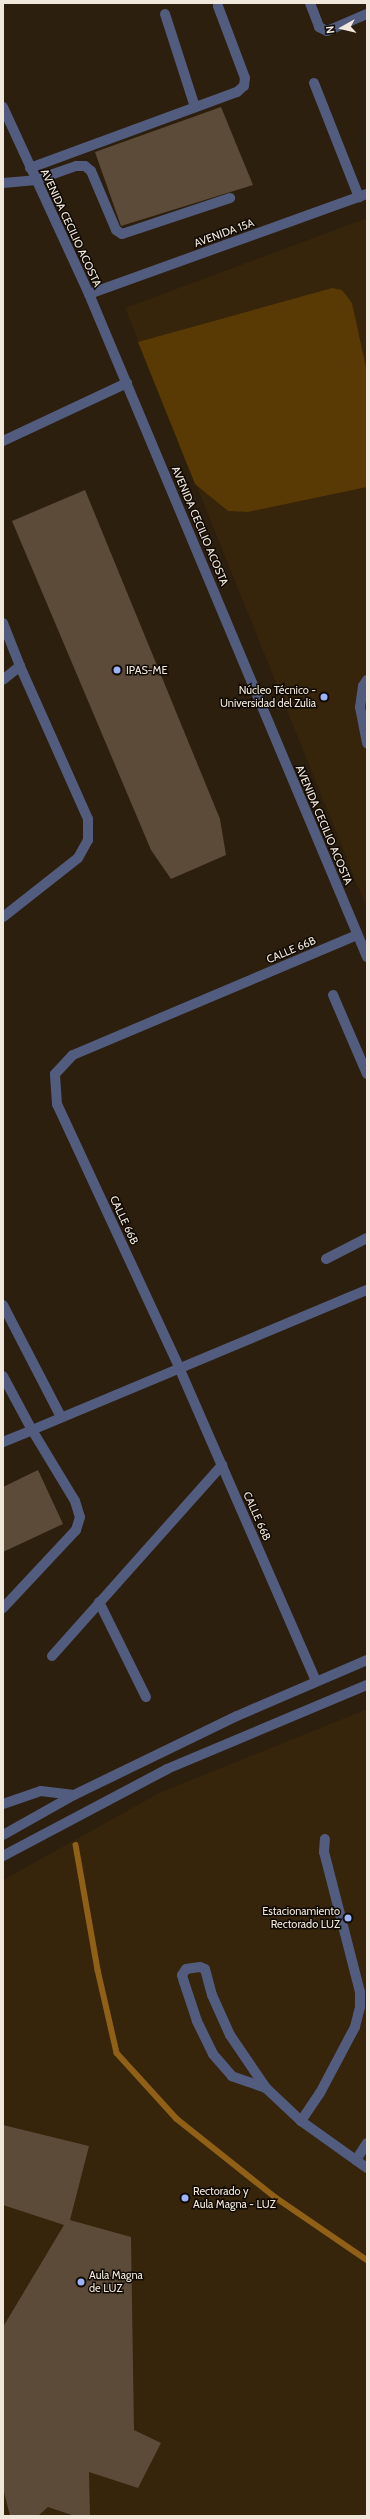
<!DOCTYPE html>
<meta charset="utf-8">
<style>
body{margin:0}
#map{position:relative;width:370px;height:2519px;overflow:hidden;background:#2d1f0d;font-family:Cabin,sans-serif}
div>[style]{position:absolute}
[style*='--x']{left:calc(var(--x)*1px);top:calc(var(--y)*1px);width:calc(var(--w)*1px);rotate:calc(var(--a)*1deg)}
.built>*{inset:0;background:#36240b}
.green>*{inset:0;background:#593904}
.stream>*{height:5.5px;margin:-2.75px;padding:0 2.75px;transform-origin:2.75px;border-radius:2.75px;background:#8f6016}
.building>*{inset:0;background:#5b4b38}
.service>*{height:10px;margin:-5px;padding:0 5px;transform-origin:5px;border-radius:5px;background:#525c7f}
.minor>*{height:10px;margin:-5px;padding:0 5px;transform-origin:5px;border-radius:5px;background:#525c7f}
.dots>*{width:11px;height:11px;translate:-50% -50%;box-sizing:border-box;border:2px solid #100a04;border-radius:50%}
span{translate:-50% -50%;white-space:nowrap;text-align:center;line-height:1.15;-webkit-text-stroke:3px #100a04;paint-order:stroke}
.street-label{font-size:11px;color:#f1e8dc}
.poi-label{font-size:11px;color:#f1e8dc}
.left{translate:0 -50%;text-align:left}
.right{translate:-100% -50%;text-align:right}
.frame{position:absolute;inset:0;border:4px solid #f1e8dc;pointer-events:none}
.north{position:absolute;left:322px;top:8px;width:40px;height:40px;-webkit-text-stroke:3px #100a04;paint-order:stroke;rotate:262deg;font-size:11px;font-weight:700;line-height:16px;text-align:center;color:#f1e8dc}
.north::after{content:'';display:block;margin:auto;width:14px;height:18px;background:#f1e8dc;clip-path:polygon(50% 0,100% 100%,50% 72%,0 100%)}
</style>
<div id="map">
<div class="built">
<div style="clip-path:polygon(367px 218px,367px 909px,125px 308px)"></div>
<div style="clip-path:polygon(367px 1709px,367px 2516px,3px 2516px,3px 1880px,159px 1793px)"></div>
</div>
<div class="green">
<div style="clip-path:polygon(332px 288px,342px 290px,352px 303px,367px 372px,367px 487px,248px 512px,228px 511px,195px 484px,138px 342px)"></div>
</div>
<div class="stream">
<div style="--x:76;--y:1845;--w:127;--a:80"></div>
<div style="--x:98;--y:1970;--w:85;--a:77.1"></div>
<div style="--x:117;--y:2053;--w:89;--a:47.7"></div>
<div style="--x:177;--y:2119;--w:125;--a:38.5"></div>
<div style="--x:275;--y:2197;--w:112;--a:34.4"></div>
</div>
<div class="building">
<div style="clip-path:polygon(221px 107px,253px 185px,121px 226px,95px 152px)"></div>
<div style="clip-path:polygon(85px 490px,220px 819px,226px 855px,171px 879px,151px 850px,12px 521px)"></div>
<div style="clip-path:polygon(38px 1470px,63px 1524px,3px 1552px,3px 1487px)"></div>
<div style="clip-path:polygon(3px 2125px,89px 2146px,70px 2220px,131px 2237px,134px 2430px,161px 2443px,138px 2488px,89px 2472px,90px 2516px,75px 2516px,48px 2507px,38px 2516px,10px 2516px,3px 2488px,3px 2327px,64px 2225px,3px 2205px)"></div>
</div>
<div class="service">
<div style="--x:310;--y:3;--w:26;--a:69"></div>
<div style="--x:319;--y:27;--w:9;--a:27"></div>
<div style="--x:327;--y:31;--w:43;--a:-23"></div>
<div style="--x:165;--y:14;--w:98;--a:72.1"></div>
<div style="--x:314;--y:83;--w:123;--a:68.5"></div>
<div style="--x:30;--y:168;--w:221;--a:-20.2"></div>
<div style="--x:237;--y:92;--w:9;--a:-41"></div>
<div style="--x:244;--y:86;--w:8;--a:-83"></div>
<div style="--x:245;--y:78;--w:77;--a:-110.6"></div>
<div style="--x:3;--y:183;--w:33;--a:-5"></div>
<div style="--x:36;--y:180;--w:42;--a:-19.3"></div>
<div style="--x:76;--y:166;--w:9;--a:0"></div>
<div style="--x:85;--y:166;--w:8;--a:40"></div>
<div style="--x:91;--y:171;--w:64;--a:67"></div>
<div style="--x:116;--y:230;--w:7;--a:34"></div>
<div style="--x:122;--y:234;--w:114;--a:-18.4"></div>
<div style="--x:367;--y:680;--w:7;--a:124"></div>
<div style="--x:363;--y:686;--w:21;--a:98"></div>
<div style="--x:360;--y:707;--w:37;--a:79"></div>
<div style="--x:333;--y:995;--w:86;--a:66.7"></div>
<div style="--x:326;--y:1259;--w:46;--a:-27.1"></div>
<div style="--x:3;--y:1305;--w:126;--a:62.6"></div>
<div style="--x:3;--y:1442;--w:31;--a:-22"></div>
<div style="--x:99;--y:1602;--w:106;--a:63.7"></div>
<div style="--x:52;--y:1656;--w:256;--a:-48.3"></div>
<div style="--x:266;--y:2088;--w:36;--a:-161"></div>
<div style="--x:232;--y:2076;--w:29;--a:-131"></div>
<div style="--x:213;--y:2054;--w:37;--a:-116"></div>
<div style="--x:197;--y:2021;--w:41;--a:-108.4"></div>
<div style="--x:184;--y:1982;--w:7;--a:-106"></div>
<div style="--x:182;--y:1975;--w:7;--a:-56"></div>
<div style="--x:186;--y:1969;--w:14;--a:-8"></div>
<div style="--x:200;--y:1967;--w:5;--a:22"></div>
<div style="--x:205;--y:1969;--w:27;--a:75"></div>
<div style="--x:212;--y:1995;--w:44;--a:65.8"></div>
<div style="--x:230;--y:2035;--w:64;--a:55.8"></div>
<div style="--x:266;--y:2088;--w:48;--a:43.3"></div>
<div style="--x:301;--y:2121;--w:81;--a:35.5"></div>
<div style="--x:301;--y:2121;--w:34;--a:-56"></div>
<div style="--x:320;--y:2093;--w:75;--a:-62.1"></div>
<div style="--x:355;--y:2027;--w:21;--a:-76"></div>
<div style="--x:360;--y:2007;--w:15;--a:-90"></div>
<div style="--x:360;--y:1992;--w:145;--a:-104.4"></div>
<div style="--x:324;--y:1852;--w:13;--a:-86"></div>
<div style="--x:356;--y:2160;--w:20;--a:-57"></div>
</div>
<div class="minor">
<div style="--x:3;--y:107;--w:206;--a:65.3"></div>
<div style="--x:89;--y:294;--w:719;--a:67.25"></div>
<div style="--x:89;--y:294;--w:295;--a:-19.8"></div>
<div style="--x:3;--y:441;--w:137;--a:-25.1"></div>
<div style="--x:3;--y:623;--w:46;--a:68.4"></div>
<div style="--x:20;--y:666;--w:22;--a:141"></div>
<div style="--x:3;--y:917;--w:95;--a:-38.2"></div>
<div style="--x:78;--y:858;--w:21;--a:-61"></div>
<div style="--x:88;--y:840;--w:21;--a:-90"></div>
<div style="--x:88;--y:819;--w:167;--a:-114"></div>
<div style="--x:3;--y:1376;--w:61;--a:61.8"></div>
<div style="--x:32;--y:1430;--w:83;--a:58.8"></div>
<div style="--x:75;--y:1501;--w:17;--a:73"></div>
<div style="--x:80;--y:1517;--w:14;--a:107"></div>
<div style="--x:76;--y:1530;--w:107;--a:133.1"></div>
<div style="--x:32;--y:1430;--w:363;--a:-22.7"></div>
<div style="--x:316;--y:1681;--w:340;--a:-113.6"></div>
<div style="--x:180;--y:1369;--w:292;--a:-114.9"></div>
<div style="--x:57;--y:1104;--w:30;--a:-94"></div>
<div style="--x:55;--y:1074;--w:26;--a:-47"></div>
<div style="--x:73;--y:1055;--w:308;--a:-22.9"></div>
<div style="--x:3;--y:1804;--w:40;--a:-18.9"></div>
<div style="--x:41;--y:1791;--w:33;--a:7"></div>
<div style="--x:3;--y:1835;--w:81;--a:-29.4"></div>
<div style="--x:74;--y:1795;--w:181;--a:-25.9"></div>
<div style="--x:237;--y:1716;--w:142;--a:-23.3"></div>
<div style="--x:3;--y:1856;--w:186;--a:-27.9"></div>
<div style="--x:167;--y:1769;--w:217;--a:-22.8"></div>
</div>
<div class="dots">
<div style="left:117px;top:670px;background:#9eb3fd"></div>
<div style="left:324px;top:697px;background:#9eb3fd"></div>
<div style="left:348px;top:1918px;background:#9eb3fd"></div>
<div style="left:185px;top:2198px;background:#9eb3fd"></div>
<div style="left:81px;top:2282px;background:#9eb3fd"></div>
</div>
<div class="street-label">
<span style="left:71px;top:228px;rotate:65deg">AVENIDA CECILIO ACOSTA</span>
<span style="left:224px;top:233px;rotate:-20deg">AVENIDA 15A</span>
<span style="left:200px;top:526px;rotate:67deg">AVENIDA CECILIO ACOSTA</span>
<span style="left:324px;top:825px;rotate:67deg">AVENIDA CECILIO ACOSTA</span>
<span style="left:291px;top:950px;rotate:-23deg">CALLE 66B</span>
<span style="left:124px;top:1220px;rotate:65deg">CALLE 66B</span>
<span style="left:257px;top:1516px;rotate:66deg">CALLE 66B</span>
</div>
<div class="poi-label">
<span class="left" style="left:126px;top:670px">IPAS-ME</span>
<span class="right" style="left:316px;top:697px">Núcleo Técnico -<br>Universidad del Zulia</span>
<span class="right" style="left:340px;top:1918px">Estacionamiento<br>Rectorado LUZ</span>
<span class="left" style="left:193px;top:2198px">Rectorado y<br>Aula Magna - LUZ</span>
<span class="left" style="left:89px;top:2282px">Aula Magna<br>de LUZ</span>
</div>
<div class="frame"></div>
<div class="north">N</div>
</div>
